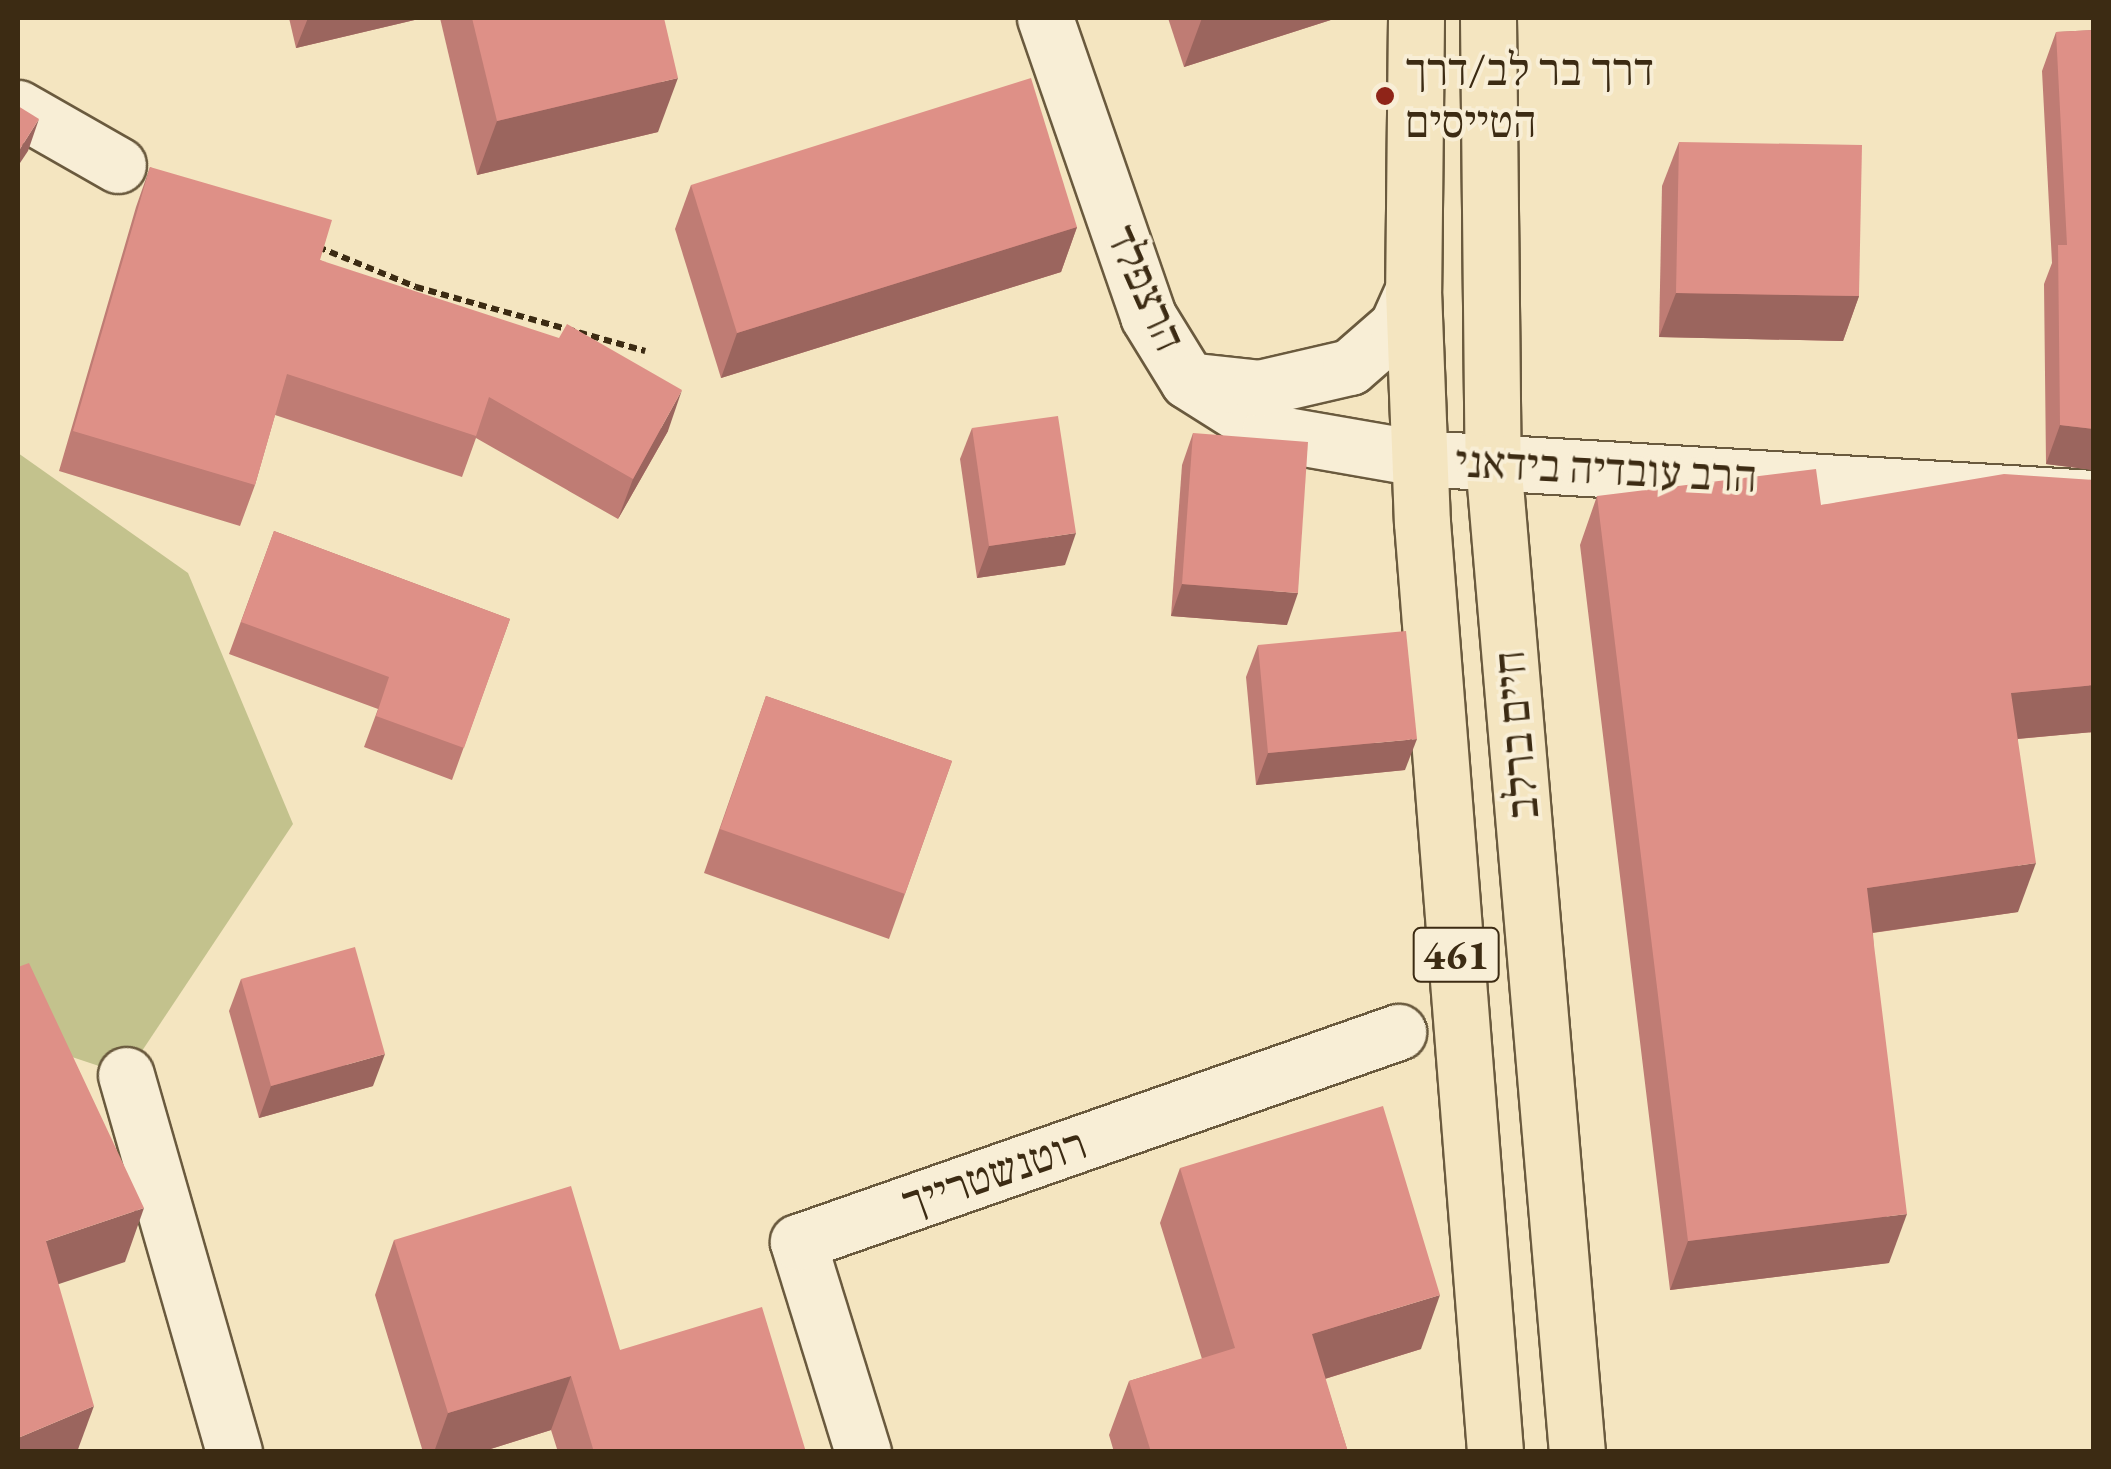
<!DOCTYPE html>
<meta charset="utf-8">
<style>
body{margin:0}
#map{position:relative;width:2111px;height:1469px;overflow:hidden;background:#f4e5c0;font-family:"EB Garamond","Frank Ruhl Libre",serif}
div>[style]{position:absolute}
[style*='--x']{left:calc(var(--x)*1px);top:calc(var(--y)*1px);width:calc(var(--w)*1px);rotate:calc(var(--a)*1deg)}
.green>*{inset:0;background:#c3c28d}
.path>*{height:6px;margin-top:-3px;transform-origin:0;background:repeating-linear-gradient(90deg,#3c2b13 0 8px,transparent 0 13px)}
.roads{filter:drop-shadow(2px 0 #6a5a3e) drop-shadow(-2px 0 #6a5a3e) drop-shadow(0 2px #6a5a3e) drop-shadow(0 -2px #6a5a3e)}
.minor>*{height:55px;margin:-27.5px;padding:0 27.5px;transform-origin:27.5px;border-radius:27.5px;background:#f8eed6}
.major>*{height:55px;margin:-27.5px;padding:0 27.5px;transform-origin:27.5px;border-radius:27.5px;background:#f4e5c0}
.wall>*{inset:0;background:#bf7c74}
.shaded-wall>*{inset:0;background:#9b655e}
.building>*{inset:0;background:#de9087}
.dots>*{width:28px;height:28px;translate:-50% -50%;box-sizing:border-box;border:5px solid #f8eed6;border-radius:50%}
span{translate:-50% -50%;white-space:nowrap;text-align:center;line-height:1.15;-webkit-text-stroke:8px #f8eed6;paint-order:stroke}
.shield-label span{padding:2px 8px;background:#f8eed6;border:2px solid;border-radius:8px;-webkit-text-stroke-width:0}
.shield-label{font-size:42px;color:#3c2b13;font-weight:700}
.poi-label{font-size:45px;color:#3c2b13}
.left{translate:0 -50%;text-align:left}
.street-label{font-size:45px;color:#3c2b13}
.frame{position:absolute;inset:0;border:20px solid #3c2b13;pointer-events:none}
</style>
<div id="map">
<div class="green">
<div style="clip-path:polygon(18px 453px,188px 573px,293px 824px,126px 1075px,18px 1039px)"></div>
</div>
<div class="path">
<div style="--x:318;--y:247;--w:106;--a:22.2"></div>
<div style="--x:416;--y:287;--w:238;--a:15.6"></div>
</div>
<div class="roads">
<div class="minor">
<div style="--x:1045;--y:18;--w:315;--a:70.9"></div>
<div style="--x:1148;--y:316;--w:76;--a:58.4"></div>
<div style="--x:1188;--y:381;--w:96;--a:32.2"></div>
<div style="--x:1269;--y:432;--w:151;--a:9.9"></div>
<div style="--x:1418;--y:458;--w:677;--a:3.39"></div>
<div style="--x:18;--y:108;--w:115;--a:29.7"></div>
<div style="--x:1196;--y:381;--w:63;--a:6.3"></div>
<div style="--x:1259;--y:388;--w:93;--a:-13"></div>
<div style="--x:1350;--y:367;--w:62;--a:-41.1"></div>
<div style="--x:1397;--y:326;--w:39;--a:-66"></div>
<div style="--x:126;--y:1075;--w:392;--a:74"></div>
<div style="--x:863;--y:1452;--w:220;--a:-107.2"></div>
<div style="--x:798;--y:1242;--w:636;--a:-19.29"></div>
</div>
<div class="major">
<div style="--x:1416;--y:18;--w:272;--a:90.6"></div>
<div style="--x:1413;--y:290;--w:232;--a:87.8"></div>
<div style="--x:1422;--y:522;--w:933;--a:85.51"></div>
<div style="--x:1488;--y:18;--w:443;--a:89.4"></div>
<div style="--x:1493;--y:461;--w:995;--a:85.16"></div>
</div>
</div>
<div class="wall">
<div style="clip-path:polygon(289px 18px,423px 18px,296px 48px)"></div>
<div style="clip-path:polygon(440px 18px,664px 18px,658px 132px,477px 175px)"></div>
<div style="clip-path:polygon(1168px 18px,1337px 18px,1184px 67px)"></div>
<div style="clip-path:polygon(2094px 30px,2094px 470px,2046px 464px,2044px 284px,2052px 263px,2042px 71px,2056px 32px)"></div>
<div style="clip-path:polygon(1679px 142px,1859px 296px,1843px 341px,1659px 337px,1662px 186px)"></div>
<div style="clip-path:polygon(150px 167px,320px 260px,668px 431px,618px 519px,476px 438px,462px 477px,275px 415px,255px 485px,240px 526px,59px 471px,136px 207px)"></div>
<div style="clip-path:polygon(691px 185px,1077px 227px,1061px 272px,721px 378px,675px 229px)"></div>
<div style="clip-path:polygon(972px 428px,1065px 565px,977px 578px,960px 459px)"></div>
<div style="clip-path:polygon(1193px 433px,1287px 625px,1171px 616px,1182px 465px)"></div>
<div style="clip-path:polygon(2094px 480px,2094px 732px,2018px 739px,2018px 912px,1873px 933px,1889px 1263px,1670px 1290px,1580px 545px,1597px 496px,1821px 505px)"></div>
<div style="clip-path:polygon(274px 531px,510px 619px,452px 780px,364px 747px,378px 709px,229px 654px)"></div>
<div style="clip-path:polygon(1258px 645px,1405px 770px,1256px 785px,1246px 677px)"></div>
<div style="clip-path:polygon(766px 696px,952px 761px,889px 939px,704px 873px)"></div>
<div style="clip-path:polygon(241px 979px,373px 1086px,259px 1118px,229px 1011px)"></div>
<div style="clip-path:polygon(1180px 1168px,1421px 1349px,1325px 1379px,1348px 1452px,1114px 1452px,1109px 1435px,1129px 1381px,1202px 1359px,1160px 1223px)"></div>
<div style="clip-path:polygon(394px 1240px,620px 1350px,806px 1452px,558px 1452px,551px 1430px,481px 1452px,423px 1452px,375px 1295px)"></div>
</div>
<div class="shaded-wall">
<div style="clip-path:polygon(308px 18px,423px 18px,296px 48px)"></div>
<div style="clip-path:polygon(1202px 18px,1337px 18px,1184px 67px)"></div>
<div style="clip-path:polygon(678px 78px,658px 132px,477px 175px,497px 121px)"></div>
<div style="clip-path:polygon(39px 119px,28px 151px,18px 166px,18px 152px)"></div>
<div style="clip-path:polygon(1077px 227px,1061px 272px,721px 378px,737px 333px)"></div>
<div style="clip-path:polygon(1676px 293px,1859px 296px,1843px 341px,1659px 337px)"></div>
<div style="clip-path:polygon(682px 390px,668px 431px,618px 519px,633px 479px)"></div>
<div style="clip-path:polygon(2060px 425px,2094px 429px,2094px 470px,2046px 464px)"></div>
<div style="clip-path:polygon(1076px 533px,1065px 565px,977px 578px,989px 546px)"></div>
<div style="clip-path:polygon(1182px 584px,1298px 593px,1287px 625px,1171px 616px)"></div>
<div style="clip-path:polygon(2094px 685px,2094px 732px,1993px 741px,2011px 693px)"></div>
<div style="clip-path:polygon(1417px 739px,1405px 770px,1256px 785px,1268px 753px)"></div>
<div style="clip-path:polygon(2036px 863px,2018px 912px,1849px 936px,1867px 888px)"></div>
<div style="clip-path:polygon(385px 1054px,373px 1086px,259px 1118px,271px 1086px)"></div>
<div style="clip-path:polygon(144px 1208px,125px 1262px,26px 1295px,46px 1241px)"></div>
<div style="clip-path:polygon(1907px 1214px,1889px 1263px,1670px 1290px,1688px 1241px)"></div>
<div style="clip-path:polygon(1440px 1295px,1421px 1349px,1292px 1389px,1312px 1334px)"></div>
<div style="clip-path:polygon(571px 1376px,551px 1430px,481px 1452px,434px 1452px,448px 1413px)"></div>
<div style="clip-path:polygon(94px 1406px,77px 1452px,18px 1452px,18px 1438px)"></div>
</div>
<div class="building">
<div style="clip-path:polygon(472px 18px,664px 18px,678px 78px,497px 121px)"></div>
<div style="clip-path:polygon(2094px 30px,2094px 429px,2060px 425px,2058px 245px,2067px 245px,2056px 32px)"></div>
<div style="clip-path:polygon(1031px 78px,1077px 227px,737px 333px,691px 185px)"></div>
<div style="clip-path:polygon(18px 106px,39px 119px,18px 152px)"></div>
<div style="clip-path:polygon(1679px 142px,1862px 145px,1859px 296px,1676px 293px)"></div>
<div style="clip-path:polygon(150px 167px,332px 220px,320px 260px,559px 338px,567px 324px,682px 390px,633px 479px,489px 397px,476px 436px,287px 374px,255px 485px,73px 431px)"></div>
<div style="clip-path:polygon(1058px 416px,1076px 533px,989px 546px,972px 428px)"></div>
<div style="clip-path:polygon(1193px 433px,1308px 442px,1298px 593px,1182px 584px)"></div>
<div style="clip-path:polygon(1816px 469px,1821px 505px,2004px 474px,2094px 480px,2094px 685px,2011px 693px,2036px 863px,1867px 888px,1907px 1214px,1688px 1241px,1597px 496px)"></div>
<div style="clip-path:polygon(274px 531px,510px 619px,464px 748px,376px 716px,389px 677px,241px 622px)"></div>
<div style="clip-path:polygon(1406px 631px,1417px 739px,1268px 753px,1258px 645px)"></div>
<div style="clip-path:polygon(766px 696px,952px 761px,905px 894px,720px 829px)"></div>
<div style="clip-path:polygon(355px 947px,385px 1054px,271px 1086px,241px 979px)"></div>
<div style="clip-path:polygon(29px 963px,144px 1208px,46px 1241px,94px 1406px,18px 1438px,18px 967px)"></div>
<div style="clip-path:polygon(1383px 1106px,1440px 1295px,1312px 1334px,1348px 1452px,1151px 1452px,1129px 1381px,1235px 1348px,1180px 1168px)"></div>
<div style="clip-path:polygon(571px 1186px,620px 1350px,762px 1307px,806px 1452px,594px 1452px,571px 1376px,448px 1413px,394px 1240px)"></div>
</div>
<div class="dots">
<div style="left:1385px;top:96px;background:#8f2418"></div>
</div>
<div class="shield-label">
<span style="left:1456px;top:955px">461</span>
</div>
<div class="poi-label">
<span class="left" style="left:1405px;top:96px">דרך בר לב/דרך<br>הטייסים</span>
</div>
<div class="street-label">
<span style="left:1146px;top:288px;rotate:66deg">הרצפלד</span>
<span style="left:1606px;top:469px;rotate:3deg">הרב עובדיה בידאני</span>
<span style="left:1516px;top:735px;rotate:-95deg">חיים ברלב</span>
<span style="left:994px;top:1173px;rotate:-19deg">רוטנשטרייך</span>
</div>
<div class="frame"></div>
</div>
